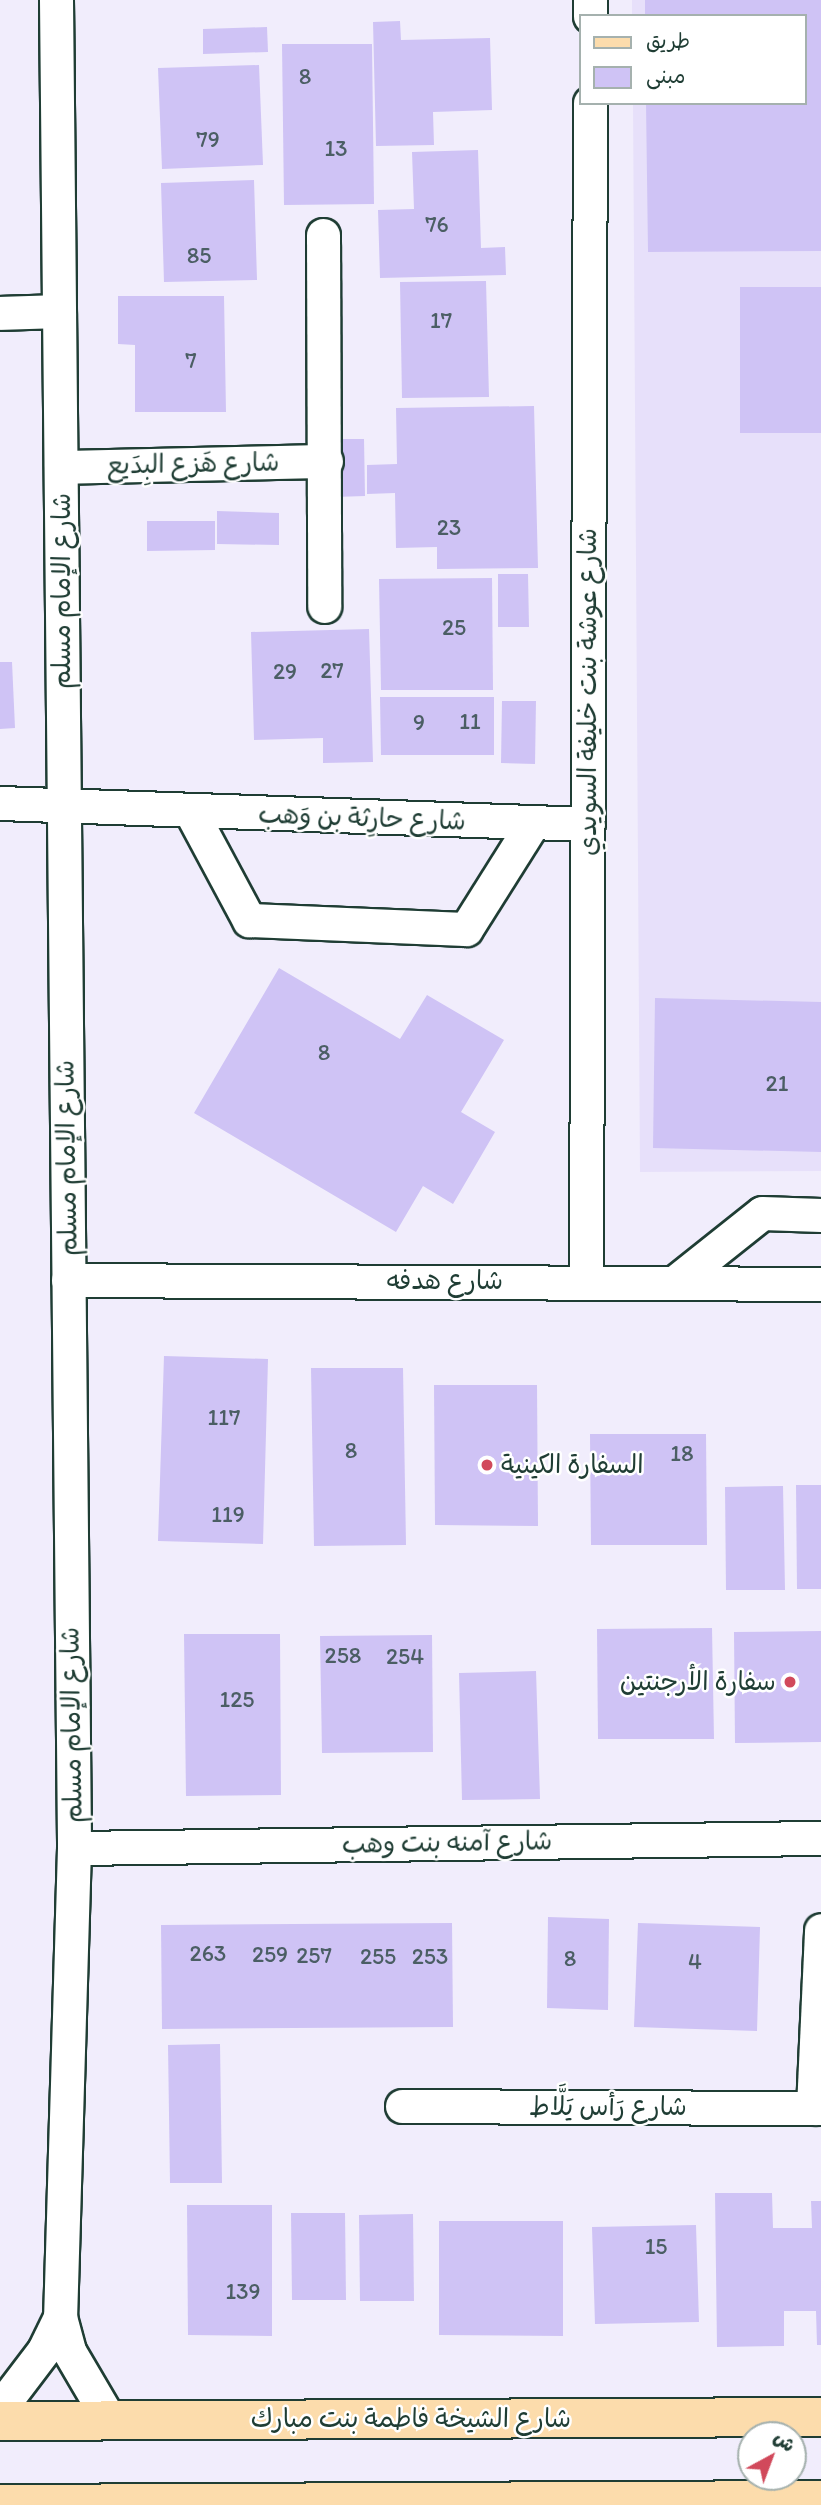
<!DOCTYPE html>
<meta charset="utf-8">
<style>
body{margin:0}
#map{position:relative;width:821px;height:2505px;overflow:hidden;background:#f1edfc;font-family:Itim,"Playpen Sans Arabic",sans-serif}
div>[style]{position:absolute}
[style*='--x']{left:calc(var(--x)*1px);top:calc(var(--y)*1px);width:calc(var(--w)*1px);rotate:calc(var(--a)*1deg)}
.built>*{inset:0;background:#e7e0fa}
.building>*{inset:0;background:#cfc3f5}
.roads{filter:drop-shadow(2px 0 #1f3d34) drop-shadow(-2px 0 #1f3d34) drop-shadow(0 2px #1f3d34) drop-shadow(0 -2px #1f3d34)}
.minor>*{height:33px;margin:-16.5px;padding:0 16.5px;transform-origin:16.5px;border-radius:16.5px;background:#fff}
.major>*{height:38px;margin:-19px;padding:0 19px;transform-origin:19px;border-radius:19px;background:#fcdcac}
.dots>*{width:19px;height:19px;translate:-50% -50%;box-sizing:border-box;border:4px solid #fff;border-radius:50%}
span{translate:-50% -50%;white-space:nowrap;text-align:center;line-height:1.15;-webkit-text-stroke:5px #fff;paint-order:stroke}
.number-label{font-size:23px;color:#4b5e64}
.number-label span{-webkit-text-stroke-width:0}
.street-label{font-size:26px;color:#1f3d34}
.poi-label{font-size:26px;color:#1f3d34}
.left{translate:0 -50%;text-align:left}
.right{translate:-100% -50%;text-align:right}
.legend{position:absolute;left:579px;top:14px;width:228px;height:91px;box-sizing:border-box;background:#fff;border:2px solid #a5b1ae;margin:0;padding:9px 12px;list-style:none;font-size:21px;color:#1f3d34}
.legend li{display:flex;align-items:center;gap:14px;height:35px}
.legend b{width:35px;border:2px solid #a5b1ae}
.north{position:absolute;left:737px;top:2421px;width:70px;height:70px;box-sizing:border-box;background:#fff;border:2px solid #a5b1ae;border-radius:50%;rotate:41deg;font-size:19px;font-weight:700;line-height:28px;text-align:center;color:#1f3d34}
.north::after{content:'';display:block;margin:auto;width:24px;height:32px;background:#d1495b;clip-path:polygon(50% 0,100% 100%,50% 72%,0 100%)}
</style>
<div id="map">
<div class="built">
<div style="clip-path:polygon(632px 0,821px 0,821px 1171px,640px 1172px,633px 103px,805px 103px,805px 16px,632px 16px)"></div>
</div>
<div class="building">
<div style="clip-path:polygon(645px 0,821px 0,821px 251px,648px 252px,646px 103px,805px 103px,805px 16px,645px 16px)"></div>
<div style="clip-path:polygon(400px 21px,401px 40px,490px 38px,492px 110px,433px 112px,434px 145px,376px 146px,373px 22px)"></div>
<div style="clip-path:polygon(267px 27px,268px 52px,203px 54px,203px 29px)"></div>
<div style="clip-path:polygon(282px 44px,372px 44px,374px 204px,284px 205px)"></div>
<div style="clip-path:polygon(259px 65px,263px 165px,162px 169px,158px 68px)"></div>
<div style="clip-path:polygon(478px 150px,481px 248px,505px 247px,506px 275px,380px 278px,378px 210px,414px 209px,412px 152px)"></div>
<div style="clip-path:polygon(254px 180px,257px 280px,164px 282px,161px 183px)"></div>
<div style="clip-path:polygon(486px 281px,489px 397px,402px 398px,400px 282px)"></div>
<div style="clip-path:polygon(740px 287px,821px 287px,821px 433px,740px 433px)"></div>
<div style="clip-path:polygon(118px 296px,224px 296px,226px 412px,135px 412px,135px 345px,118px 344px)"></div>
<div style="clip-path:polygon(534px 406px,538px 568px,437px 569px,437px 547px,396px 548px,395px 493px,367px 494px,367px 465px,397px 464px,396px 408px)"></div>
<div style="clip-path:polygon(334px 439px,364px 439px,365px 496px,335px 497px)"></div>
<div style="clip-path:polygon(217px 511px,279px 513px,279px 545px,217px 544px)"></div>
<div style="clip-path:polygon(147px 521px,215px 521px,215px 550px,147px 551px)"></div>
<div style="clip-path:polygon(498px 574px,528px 574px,529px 627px,498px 627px)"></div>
<div style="clip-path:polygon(492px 578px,493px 690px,381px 690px,379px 579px)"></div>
<div style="clip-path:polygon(369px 629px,373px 762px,323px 763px,323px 738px,254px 740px,251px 632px)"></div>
<div style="clip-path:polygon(0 662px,12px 662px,15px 728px,0 729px)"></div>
<div style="clip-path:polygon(380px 697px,494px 697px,494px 755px,381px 755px)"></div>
<div style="clip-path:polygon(502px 701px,536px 701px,535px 764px,501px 763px)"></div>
<div style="clip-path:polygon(279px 968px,400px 1039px,427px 995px,504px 1040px,461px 1112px,495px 1132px,453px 1204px,423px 1186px,396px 1232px,194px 1113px)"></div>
<div style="clip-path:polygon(655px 998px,821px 1002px,821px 1152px,653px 1148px)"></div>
<div style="clip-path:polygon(164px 1356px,268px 1359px,263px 1544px,158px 1541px)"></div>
<div style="clip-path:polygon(311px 1368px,403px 1368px,406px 1545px,314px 1546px)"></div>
<div style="clip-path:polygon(434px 1385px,537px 1385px,538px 1526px,435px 1525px)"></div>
<div style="clip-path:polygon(590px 1434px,706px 1434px,707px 1545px,591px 1545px)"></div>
<div style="clip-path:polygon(796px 1485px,821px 1485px,821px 1589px,797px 1589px)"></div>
<div style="clip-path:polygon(783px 1486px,785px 1590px,726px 1590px,725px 1487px)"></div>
<div style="clip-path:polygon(712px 1628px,714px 1739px,598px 1739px,597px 1629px)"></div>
<div style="clip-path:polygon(821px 1631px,821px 1742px,735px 1743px,734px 1632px)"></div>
<div style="clip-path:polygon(184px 1634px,280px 1634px,281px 1795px,186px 1796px)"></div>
<div style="clip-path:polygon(432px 1635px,433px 1752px,322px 1753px,320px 1636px)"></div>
<div style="clip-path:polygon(536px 1671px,540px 1799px,462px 1800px,459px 1673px)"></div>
<div style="clip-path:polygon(548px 1917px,609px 1919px,608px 2010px,547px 2008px)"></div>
<div style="clip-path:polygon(452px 1923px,453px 2027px,162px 2029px,161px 1925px)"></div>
<div style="clip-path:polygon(638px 1923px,760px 1927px,757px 2031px,634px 2027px)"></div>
<div style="clip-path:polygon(220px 2044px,222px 2183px,170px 2183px,168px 2045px)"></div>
<div style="clip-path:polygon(715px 2193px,772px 2193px,773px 2228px,812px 2228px,811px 2201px,821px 2201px,821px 2345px,817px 2345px,816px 2311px,784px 2311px,784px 2346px,717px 2347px)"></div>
<div style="clip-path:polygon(187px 2205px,272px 2205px,272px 2336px,188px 2335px)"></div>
<div style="clip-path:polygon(291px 2213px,345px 2213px,346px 2300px,292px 2300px)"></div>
<div style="clip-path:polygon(413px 2214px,414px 2301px,360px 2301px,359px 2215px)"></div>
<div style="clip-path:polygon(439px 2221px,563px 2221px,563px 2336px,439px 2335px)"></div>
<div style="clip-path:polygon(696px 2225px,699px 2322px,595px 2324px,592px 2227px)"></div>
</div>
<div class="roads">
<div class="minor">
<div style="--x:56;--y:0;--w:1848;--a:89.44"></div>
<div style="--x:74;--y:1848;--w:469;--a:91.7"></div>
<div style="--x:60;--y:2317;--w:35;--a:75"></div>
<div style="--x:69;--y:2351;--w:81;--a:59.6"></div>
<div style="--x:590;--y:16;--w:16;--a:-90"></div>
<div style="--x:323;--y:235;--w:371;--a:89.8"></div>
<div style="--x:0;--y:313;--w:59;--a:-1.9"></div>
<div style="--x:61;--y:467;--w:265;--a:-1.3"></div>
<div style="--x:0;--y:803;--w:588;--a:2.05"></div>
<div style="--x:191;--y:812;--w:123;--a:61.8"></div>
<div style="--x:249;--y:920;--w:217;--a:2.4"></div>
<div style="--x:466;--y:929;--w:124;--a:-57.8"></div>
<div style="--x:68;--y:1280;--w:753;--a:0.3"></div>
<div style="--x:586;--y:1281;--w:1178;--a:-89.81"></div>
<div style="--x:674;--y:1283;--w:112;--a:-38.5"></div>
<div style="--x:762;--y:1213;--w:59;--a:1.9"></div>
<div style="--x:74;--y:1848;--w:747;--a:-0.77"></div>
<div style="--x:402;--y:2106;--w:419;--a:0.3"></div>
<div style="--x:813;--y:2108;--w:178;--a:-87.4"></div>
<div style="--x:0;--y:2408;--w:73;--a:-52.8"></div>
<div style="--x:44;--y:2350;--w:37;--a:-64"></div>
</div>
<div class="major">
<div style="--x:0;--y:2421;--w:821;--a:-0.28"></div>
<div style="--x:0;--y:2504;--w:821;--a:-0.28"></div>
</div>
</div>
<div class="dots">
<div style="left:487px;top:1465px;background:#d1495b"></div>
<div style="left:790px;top:1682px;background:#d1495b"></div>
</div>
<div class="number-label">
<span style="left:305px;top:76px">8</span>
<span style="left:208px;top:139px">79</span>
<span style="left:336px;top:148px">13</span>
<span style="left:437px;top:224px">76</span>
<span style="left:199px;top:255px">85</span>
<span style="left:441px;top:320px">17</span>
<span style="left:191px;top:360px">7</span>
<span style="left:449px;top:527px">23</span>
<span style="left:454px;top:627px">25</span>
<span style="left:332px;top:670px">27</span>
<span style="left:285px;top:671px">29</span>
<span style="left:470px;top:721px">11</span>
<span style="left:419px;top:722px">9</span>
<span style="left:324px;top:1052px">8</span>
<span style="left:777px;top:1083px">21</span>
<span style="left:224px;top:1417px">117</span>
<span style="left:351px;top:1450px">8</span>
<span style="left:682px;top:1453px">18</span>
<span style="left:228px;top:1514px">119</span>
<span style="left:343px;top:1655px">258</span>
<span style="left:405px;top:1656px">254</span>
<span style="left:237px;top:1699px">125</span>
<span style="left:208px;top:1953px">263</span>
<span style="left:270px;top:1954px">259</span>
<span style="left:314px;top:1955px">257</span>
<span style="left:378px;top:1956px">255</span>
<span style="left:430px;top:1956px">253</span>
<span style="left:570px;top:1958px">8</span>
<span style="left:695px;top:1961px">4</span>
<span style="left:656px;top:2246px">15</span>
<span style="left:243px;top:2291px">139</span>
</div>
<div class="street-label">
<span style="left:193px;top:464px;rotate:-1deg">شارع هَزع البِدَيع</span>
<span style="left:62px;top:591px;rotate:-90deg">شارع الإمام مسلم</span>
<span style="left:588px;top:692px;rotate:-90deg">شارع عوشة بنت خليفة السويدي</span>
<span style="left:362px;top:818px;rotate:2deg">شارع حارِثة بن وَهب</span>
<span style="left:67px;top:1158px;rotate:-91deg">شارع الإمام مسلم</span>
<span style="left:445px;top:1281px">شارع هدفه</span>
<span style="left:72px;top:1725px;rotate:-91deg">شارع الإمام مسلم</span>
<span style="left:447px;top:1843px;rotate:-1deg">شارع آمنه بنت وهب</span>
<span style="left:608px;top:2107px">شارع رَأس يَلَّاط</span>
<span style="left:411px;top:2419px">شارع الشيخة فاطمة بنت مبارك</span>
</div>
<div class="poi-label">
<span class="left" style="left:501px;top:1465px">السفارة الكينية</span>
<span class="right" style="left:776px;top:1682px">سفارة الأرجنتين</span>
</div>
<ul class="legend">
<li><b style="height:9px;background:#fcdcac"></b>طريق</li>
<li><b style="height:19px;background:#cfc3f5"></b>مبنى</li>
</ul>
<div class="north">ش</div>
</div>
